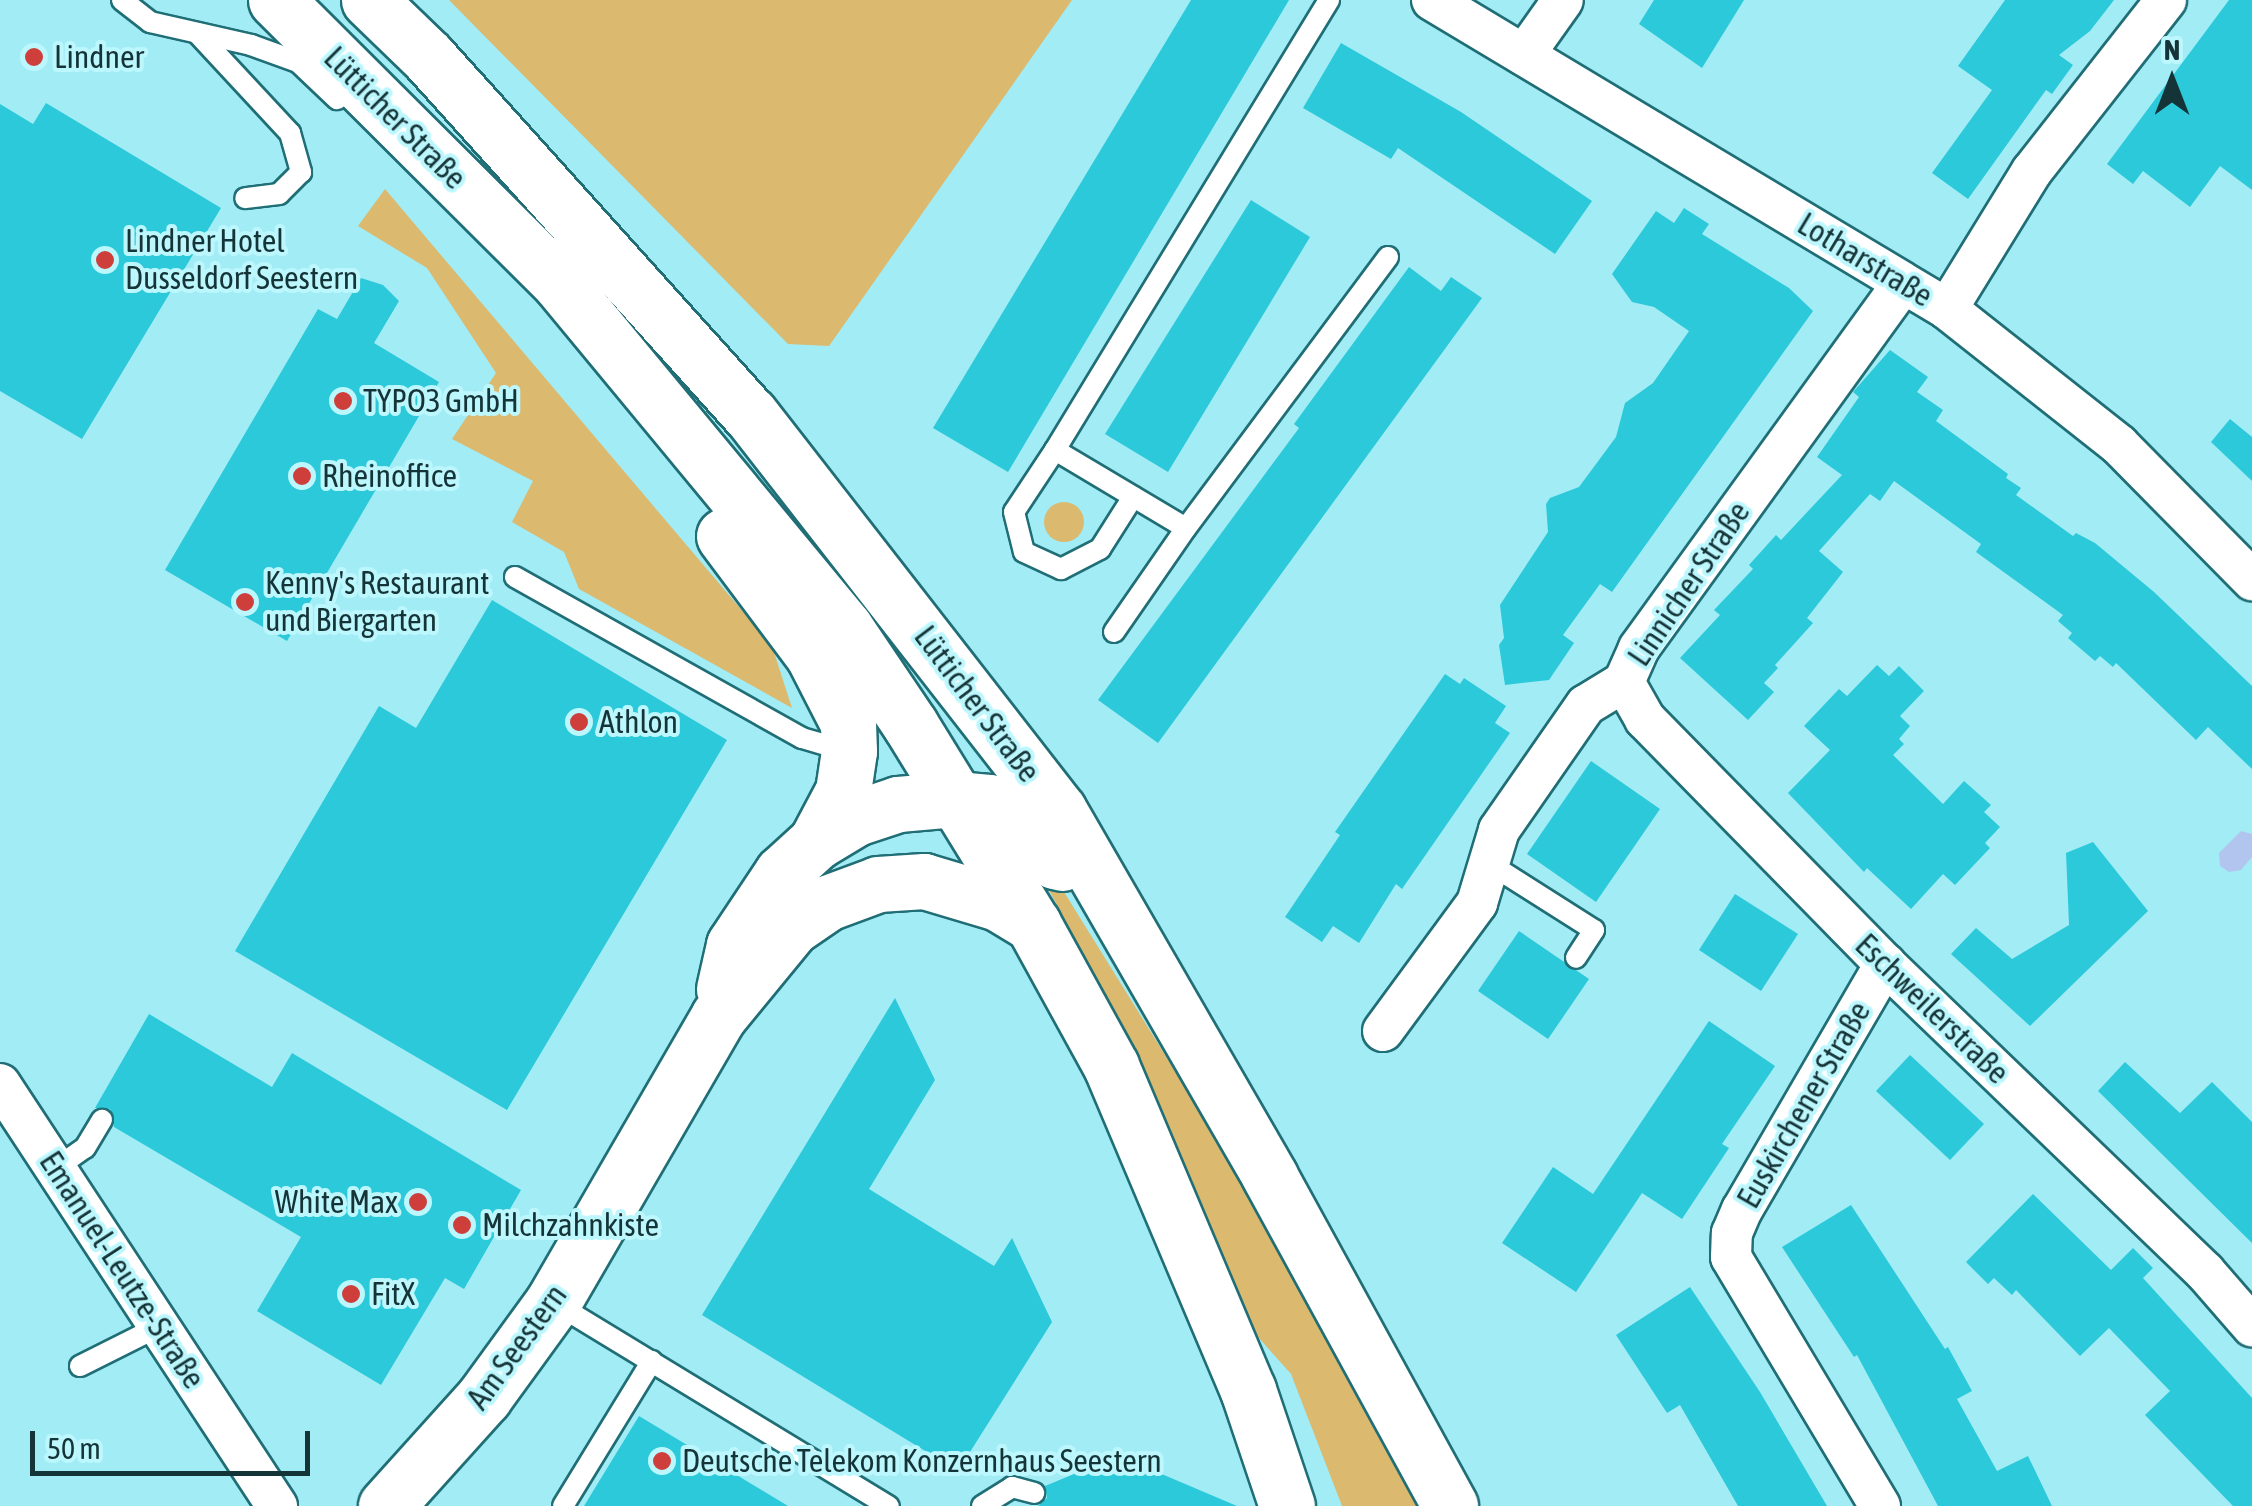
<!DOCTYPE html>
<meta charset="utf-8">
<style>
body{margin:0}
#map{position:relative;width:2252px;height:1506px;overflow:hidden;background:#a2ecf5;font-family:"Asap Condensed",sans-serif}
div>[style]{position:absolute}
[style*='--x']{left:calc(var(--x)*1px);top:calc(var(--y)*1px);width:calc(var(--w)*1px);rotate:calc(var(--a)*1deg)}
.green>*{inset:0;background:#dbb96f}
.round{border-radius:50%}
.water>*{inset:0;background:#b2c5ee}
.building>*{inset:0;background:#2bc9da}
.roads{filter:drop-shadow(2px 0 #206e76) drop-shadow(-2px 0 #206e76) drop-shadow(0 2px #206e76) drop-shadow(0 -2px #206e76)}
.lane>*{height:20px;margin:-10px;padding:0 10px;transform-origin:10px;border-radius:10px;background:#fff}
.street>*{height:40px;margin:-20px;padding:0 20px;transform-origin:20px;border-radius:20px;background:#fff}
.secondary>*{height:55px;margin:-27.5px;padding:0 27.5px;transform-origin:27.5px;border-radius:27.5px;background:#fff}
.dots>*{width:28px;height:28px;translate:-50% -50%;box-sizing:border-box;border:5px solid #bdf7fe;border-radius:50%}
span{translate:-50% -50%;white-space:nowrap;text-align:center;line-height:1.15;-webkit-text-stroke:8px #bdf7fe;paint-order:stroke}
.poi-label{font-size:32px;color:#153437}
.left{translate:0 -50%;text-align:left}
.right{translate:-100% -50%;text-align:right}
.street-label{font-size:32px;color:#153437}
.north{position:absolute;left:2122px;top:30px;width:100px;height:100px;-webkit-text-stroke:8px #bdf7fe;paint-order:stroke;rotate:0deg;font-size:28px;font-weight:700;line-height:40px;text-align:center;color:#153437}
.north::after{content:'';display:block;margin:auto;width:35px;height:45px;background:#153437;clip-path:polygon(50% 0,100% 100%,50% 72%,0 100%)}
.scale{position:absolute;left:30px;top:1431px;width:280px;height:45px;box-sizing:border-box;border:5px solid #153437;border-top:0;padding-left:12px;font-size:30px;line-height:35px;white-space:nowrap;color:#153437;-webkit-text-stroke:8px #bdf7fe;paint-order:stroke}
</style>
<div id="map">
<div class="green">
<div style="clip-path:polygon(449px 0,1072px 0,829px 346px,788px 344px)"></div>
<div style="clip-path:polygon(385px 189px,772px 646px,792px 708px,579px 589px,564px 552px,512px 522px,533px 481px,452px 439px,496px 373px,427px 268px,358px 226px)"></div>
<div class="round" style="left:1044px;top:502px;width:40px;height:40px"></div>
<div style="clip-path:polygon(1046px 863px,1304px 1279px,1429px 1506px,1342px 1506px,1291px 1374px,1258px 1337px,1138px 1056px,1036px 866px)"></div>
</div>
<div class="water">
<div style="clip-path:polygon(2241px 831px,2252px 834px,2252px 857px,2241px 870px,2229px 872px,2220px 866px,2219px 853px)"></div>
</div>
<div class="building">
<div style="clip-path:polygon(1191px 0,1289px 0,1008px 472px,933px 428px)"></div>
<div style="clip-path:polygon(1654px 0,1744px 0,1702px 68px,1639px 24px)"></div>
<div style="clip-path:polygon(2005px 0,2114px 0,2090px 31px,2059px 55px,2073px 65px,2052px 94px,2046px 90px,1968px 199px,1932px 173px,1992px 90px,1958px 66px)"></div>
<div style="clip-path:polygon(2229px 0,2252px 0,2252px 190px,2220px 166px,2190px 207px,2143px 171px,2133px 184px,2107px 164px)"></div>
<div style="clip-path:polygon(1341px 43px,1461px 112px,1592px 201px,1555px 254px,1398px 148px,1391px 159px,1303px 108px)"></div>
<div style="clip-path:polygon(46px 103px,221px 208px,82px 439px,0 391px,0 104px,33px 124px)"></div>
<div style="clip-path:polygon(1251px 200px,1310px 237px,1168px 472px,1105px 434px)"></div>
<div style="clip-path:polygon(1684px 208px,1709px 224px,1702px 234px,1789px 288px,1813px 311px,1612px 592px,1600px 584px,1563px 635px,1574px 643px,1549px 680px,1505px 685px,1499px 645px,1504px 638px,1500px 605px,1548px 532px,1546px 504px,1550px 498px,1579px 487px,1616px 437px,1625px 403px,1653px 383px,1689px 331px,1654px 307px,1632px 302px,1612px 274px,1656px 211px,1674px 223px)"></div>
<div style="clip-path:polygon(1409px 267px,1441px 291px,1451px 277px,1482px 298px,1158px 743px,1098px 700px,1299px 428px,1294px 424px)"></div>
<div style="clip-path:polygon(361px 278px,383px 285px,399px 301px,374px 343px,439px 382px,287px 641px,165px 570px,318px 309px,337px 319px)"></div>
<div style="clip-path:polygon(1890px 350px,1928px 377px,1917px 392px,1943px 410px,1936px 421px,2008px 474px,2006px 478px,2021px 488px,2016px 495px,2073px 536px,2076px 533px,2095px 543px,2154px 592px,2252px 686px,2252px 769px,2208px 727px,2196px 740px,2116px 663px,2113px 667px,2100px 656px,2095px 661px,2068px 638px,2072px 633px,2058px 621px,2063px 615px,1976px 552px,1981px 544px,1894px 481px,1880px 501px,1870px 494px,1819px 551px,1843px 572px,1807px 618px,1813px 623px,1775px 665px,1778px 668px,1764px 683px,1774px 692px,1748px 720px,1680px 658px,1720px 615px,1714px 610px,1753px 569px,1749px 565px,1776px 535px,1781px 540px,1842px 475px,1817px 457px,1859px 397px,1853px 392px)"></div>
<div style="clip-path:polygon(2230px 419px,2252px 437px,2252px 481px,2211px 442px)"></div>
<div style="clip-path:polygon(492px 600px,727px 740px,507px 1110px,235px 951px,379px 706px,416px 728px)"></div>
<div style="clip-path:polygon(1877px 665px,1889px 676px,1899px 666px,1924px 691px,1900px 716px,1910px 726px,1899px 739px,1904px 744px,1893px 755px,1943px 804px,1964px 781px,1991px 805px,1984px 812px,2000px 827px,1985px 843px,1990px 848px,1955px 885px,1943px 874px,1911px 909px,1867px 868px,1864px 872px,1788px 793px,1830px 750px,1804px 726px,1839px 689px,1847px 696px)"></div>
<div style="clip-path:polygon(1445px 674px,1460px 684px,1464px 678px,1506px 706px,1495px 723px,1510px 733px,1402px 889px,1396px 884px,1359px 943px,1333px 926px,1322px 942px,1285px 917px,1340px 835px,1335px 832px)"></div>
<div style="clip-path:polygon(1591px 761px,1660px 809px,1596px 902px,1527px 854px)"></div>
<div style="clip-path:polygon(2093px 842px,2148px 911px,2030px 1026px,1951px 954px,1976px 928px,2012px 959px,2069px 925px,2066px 853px)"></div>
<div style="clip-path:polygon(1735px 894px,1798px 934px,1761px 991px,1699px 950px)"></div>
<div style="clip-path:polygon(1519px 931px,1589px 979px,1548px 1039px,1478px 991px)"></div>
<div style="clip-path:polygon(895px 998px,935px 1080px,869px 1189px,994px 1266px,1012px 1238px,1052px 1322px,958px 1471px,702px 1315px)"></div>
<div style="clip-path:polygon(149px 1014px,272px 1087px,292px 1053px,521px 1190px,464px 1289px,445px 1278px,381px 1385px,257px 1311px,301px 1237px,114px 1127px,110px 1109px,95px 1108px)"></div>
<div style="clip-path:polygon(1709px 1021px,1775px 1066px,1722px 1144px,1729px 1148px,1682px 1219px,1642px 1193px,1576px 1292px,1502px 1243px,1553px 1167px,1593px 1194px)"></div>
<div style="clip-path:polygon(1910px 1055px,1984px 1124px,1950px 1160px,1876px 1091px)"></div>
<div style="clip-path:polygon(2125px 1062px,2180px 1113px,2212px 1082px,2252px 1122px,2252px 1243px,2098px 1091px)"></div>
<div style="clip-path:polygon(2033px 1194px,2111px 1270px,2133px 1248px,2153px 1268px,2143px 1278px,2252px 1398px,2252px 1506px,2233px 1506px,2145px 1415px,2170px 1391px,2109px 1328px,2080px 1356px,2016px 1290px,2012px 1295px,1994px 1278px,1988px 1284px,1966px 1262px)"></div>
<div style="clip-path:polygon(1851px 1205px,1945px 1349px,1948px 1347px,1972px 1391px,1957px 1399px,1997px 1471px,2028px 1456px,2052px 1506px,1938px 1506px,1857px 1355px,1854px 1357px,1782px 1247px)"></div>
<div style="clip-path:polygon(1690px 1287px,1760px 1392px,1827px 1506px,1738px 1506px,1680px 1405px,1667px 1413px,1616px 1335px)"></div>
<div style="clip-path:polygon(639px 1416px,788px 1506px,584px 1506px)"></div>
<div style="clip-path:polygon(1114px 1467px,1164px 1475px,1237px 1506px,1038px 1506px,1047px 1498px,1045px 1486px,1074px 1474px)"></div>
</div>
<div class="roads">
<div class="lane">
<div style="--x:122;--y:0;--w:36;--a:38"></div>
<div style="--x:150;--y:22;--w:104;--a:12.8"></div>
<div style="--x:251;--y:45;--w:50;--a:19.9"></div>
<div style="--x:298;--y:62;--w:54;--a:43.5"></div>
<div style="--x:1329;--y:0;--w:527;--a:121.34"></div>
<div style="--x:1055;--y:450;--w:152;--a:30.8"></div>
<div style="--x:1186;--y:528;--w:338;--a:-53.3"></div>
<div style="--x:197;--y:33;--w:137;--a:47.1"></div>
<div style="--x:290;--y:133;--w:41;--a:74.2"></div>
<div style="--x:301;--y:172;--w:31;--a:135"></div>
<div style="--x:279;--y:194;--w:34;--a:173"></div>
<div style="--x:1055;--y:450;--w:74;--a:123.5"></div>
<div style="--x:1014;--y:512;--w:41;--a:76"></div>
<div style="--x:1024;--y:552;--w:41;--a:24.7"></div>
<div style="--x:1061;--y:569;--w:44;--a:-27.1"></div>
<div style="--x:1100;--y:549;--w:62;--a:-57.6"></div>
<div style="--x:515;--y:577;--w:329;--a:29.3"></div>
<div style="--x:802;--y:738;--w:47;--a:16.1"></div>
<div style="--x:1114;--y:632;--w:126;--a:-55.3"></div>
<div style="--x:1490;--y:864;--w:123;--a:32.4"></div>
<div style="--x:1594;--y:930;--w:33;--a:123"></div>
<div style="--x:56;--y:1168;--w:35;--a:-35"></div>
<div style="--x:85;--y:1148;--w:33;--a:-59"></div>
<div style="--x:553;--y:1302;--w:393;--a:31.3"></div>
<div style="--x:80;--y:1366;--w:87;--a:-26.6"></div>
<div style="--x:563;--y:1506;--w:170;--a:-58.5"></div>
<div style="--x:982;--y:1506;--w:36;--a:-32"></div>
<div style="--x:1012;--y:1487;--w:23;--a:15"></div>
</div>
<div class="street">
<div style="--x:1432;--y:0;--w:601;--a:30.96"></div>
<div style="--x:1947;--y:309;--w:219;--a:38.3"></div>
<div style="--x:2119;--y:445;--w:190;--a:45.4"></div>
<div style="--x:1524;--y:55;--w:67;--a:-54.7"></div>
<div style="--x:1947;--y:309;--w:162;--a:-58.4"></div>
<div style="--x:2032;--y:171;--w:217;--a:-51.9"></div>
<div style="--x:1624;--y:682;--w:43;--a:60.4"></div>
<div style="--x:1645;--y:719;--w:343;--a:45.6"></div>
<div style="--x:1885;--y:964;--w:444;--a:43.9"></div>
<div style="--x:2205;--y:1272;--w:72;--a:49"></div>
<div style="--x:1383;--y:1031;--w:159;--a:-53.7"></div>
<div style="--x:1477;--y:903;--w:76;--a:-73.2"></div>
<div style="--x:1499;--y:830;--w:152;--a:-55.2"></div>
<div style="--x:1586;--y:705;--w:44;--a:-31.2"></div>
<div style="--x:1624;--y:682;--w:37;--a:-66"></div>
<div style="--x:1639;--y:648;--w:450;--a:-54.1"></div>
<div style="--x:0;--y:1084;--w:505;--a:56.72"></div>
<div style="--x:1880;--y:1506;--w:290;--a:-120.9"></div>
<div style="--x:1731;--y:1257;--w:24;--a:-88"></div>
<div style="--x:1732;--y:1233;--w:25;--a:-67"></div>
<div style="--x:1742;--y:1210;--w:285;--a:-59.8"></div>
</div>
<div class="secondary">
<div style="--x:276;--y:0;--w:400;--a:44.9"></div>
<div style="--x:559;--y:282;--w:449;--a:50.4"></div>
<div style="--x:845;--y:628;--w:118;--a:56"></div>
<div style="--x:911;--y:726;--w:233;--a:58.4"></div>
<div style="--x:1033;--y:924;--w:162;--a:61.2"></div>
<div style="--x:1111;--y:1066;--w:352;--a:67.1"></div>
<div style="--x:1248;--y:1390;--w:122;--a:71.4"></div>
<div style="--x:369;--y:0;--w:82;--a:44"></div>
<div style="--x:428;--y:57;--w:481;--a:48"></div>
<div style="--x:750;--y:414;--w:503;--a:52.11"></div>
<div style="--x:1059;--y:811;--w:422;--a:60"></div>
<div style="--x:1270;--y:1177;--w:375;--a:61.3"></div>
<div style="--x:724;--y:536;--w:149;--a:53.2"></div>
<div style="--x:813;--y:655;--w:76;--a:62.8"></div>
<div style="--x:848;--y:723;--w:28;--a:88"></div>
<div style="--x:849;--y:751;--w:40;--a:98.5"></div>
<div style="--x:843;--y:791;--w:58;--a:117.9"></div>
<div style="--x:724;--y:989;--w:45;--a:-77.2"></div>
<div style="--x:734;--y:945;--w:87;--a:-56.3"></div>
<div style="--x:782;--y:873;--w:46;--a:-42.4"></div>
<div style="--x:816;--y:842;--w:47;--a:-31"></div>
<div style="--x:856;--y:818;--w:44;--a:-18.4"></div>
<div style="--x:898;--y:804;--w:57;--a:-5"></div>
<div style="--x:955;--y:799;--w:34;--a:5"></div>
<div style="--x:989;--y:802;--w:52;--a:30"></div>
<div style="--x:1034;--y:828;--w:39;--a:58"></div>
<div style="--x:1055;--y:861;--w:7;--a:16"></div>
<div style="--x:386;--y:1506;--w:147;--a:-48"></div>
<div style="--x:484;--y:1397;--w:117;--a:-54"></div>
<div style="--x:553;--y:1302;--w:329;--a:-59.9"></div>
<div style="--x:718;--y:1017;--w:117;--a:-50.6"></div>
<div style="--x:792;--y:927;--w:42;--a:-34.4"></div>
<div style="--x:827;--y:903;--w:54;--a:-20.4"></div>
<div style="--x:878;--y:884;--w:46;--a:-3.7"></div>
<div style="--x:924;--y:881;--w:77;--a:16.6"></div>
<div style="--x:998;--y:903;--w:41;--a:31"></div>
</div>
</div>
<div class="dots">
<div style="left:34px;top:57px;background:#ce3f3c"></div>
<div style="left:105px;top:260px;background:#ce3f3c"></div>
<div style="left:343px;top:401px;background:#ce3f3c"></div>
<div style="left:302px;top:476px;background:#ce3f3c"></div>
<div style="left:245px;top:602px;background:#ce3f3c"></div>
<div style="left:579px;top:722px;background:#ce3f3c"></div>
<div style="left:418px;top:1202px;background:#ce3f3c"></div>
<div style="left:462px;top:1225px;background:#ce3f3c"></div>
<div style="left:351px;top:1294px;background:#ce3f3c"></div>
<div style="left:662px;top:1461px;background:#ce3f3c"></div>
</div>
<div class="poi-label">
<span class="left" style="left:54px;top:57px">Lindner</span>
<span class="left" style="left:125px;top:260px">Lindner Hotel<br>Dusseldorf Seestern</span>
<span class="left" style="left:363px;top:401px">TYPO3 GmbH</span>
<span class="left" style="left:322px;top:476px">Rheinoffice</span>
<span class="left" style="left:265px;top:602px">Kenny's Restaurant<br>und Biergarten</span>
<span class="left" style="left:599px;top:722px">Athlon</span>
<span class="right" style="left:398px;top:1202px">White Max</span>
<span class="left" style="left:482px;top:1225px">Milchzahnkiste</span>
<span class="left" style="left:371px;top:1294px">FitX</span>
<span class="left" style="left:682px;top:1461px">Deutsche Telekom Konzernhaus Seestern</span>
</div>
<div class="street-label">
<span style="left:395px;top:118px;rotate:45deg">Lütticher Straße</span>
<span style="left:1865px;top:260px;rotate:31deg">Lotharstraße</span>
<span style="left:1689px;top:584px;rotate:-56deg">Linnicher Straße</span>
<span style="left:977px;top:704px;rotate:53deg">Lütticher Straße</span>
<span style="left:1932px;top:1009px;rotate:44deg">Eschweilerstraße</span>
<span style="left:1804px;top:1105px;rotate:-60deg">Euskirchener Straße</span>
<span style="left:122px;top:1270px;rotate:57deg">Emanuel-Leutze-Straße</span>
<span style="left:517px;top:1347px;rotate:-54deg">Am Seestern</span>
</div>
<div class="north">N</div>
<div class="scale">50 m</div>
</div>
